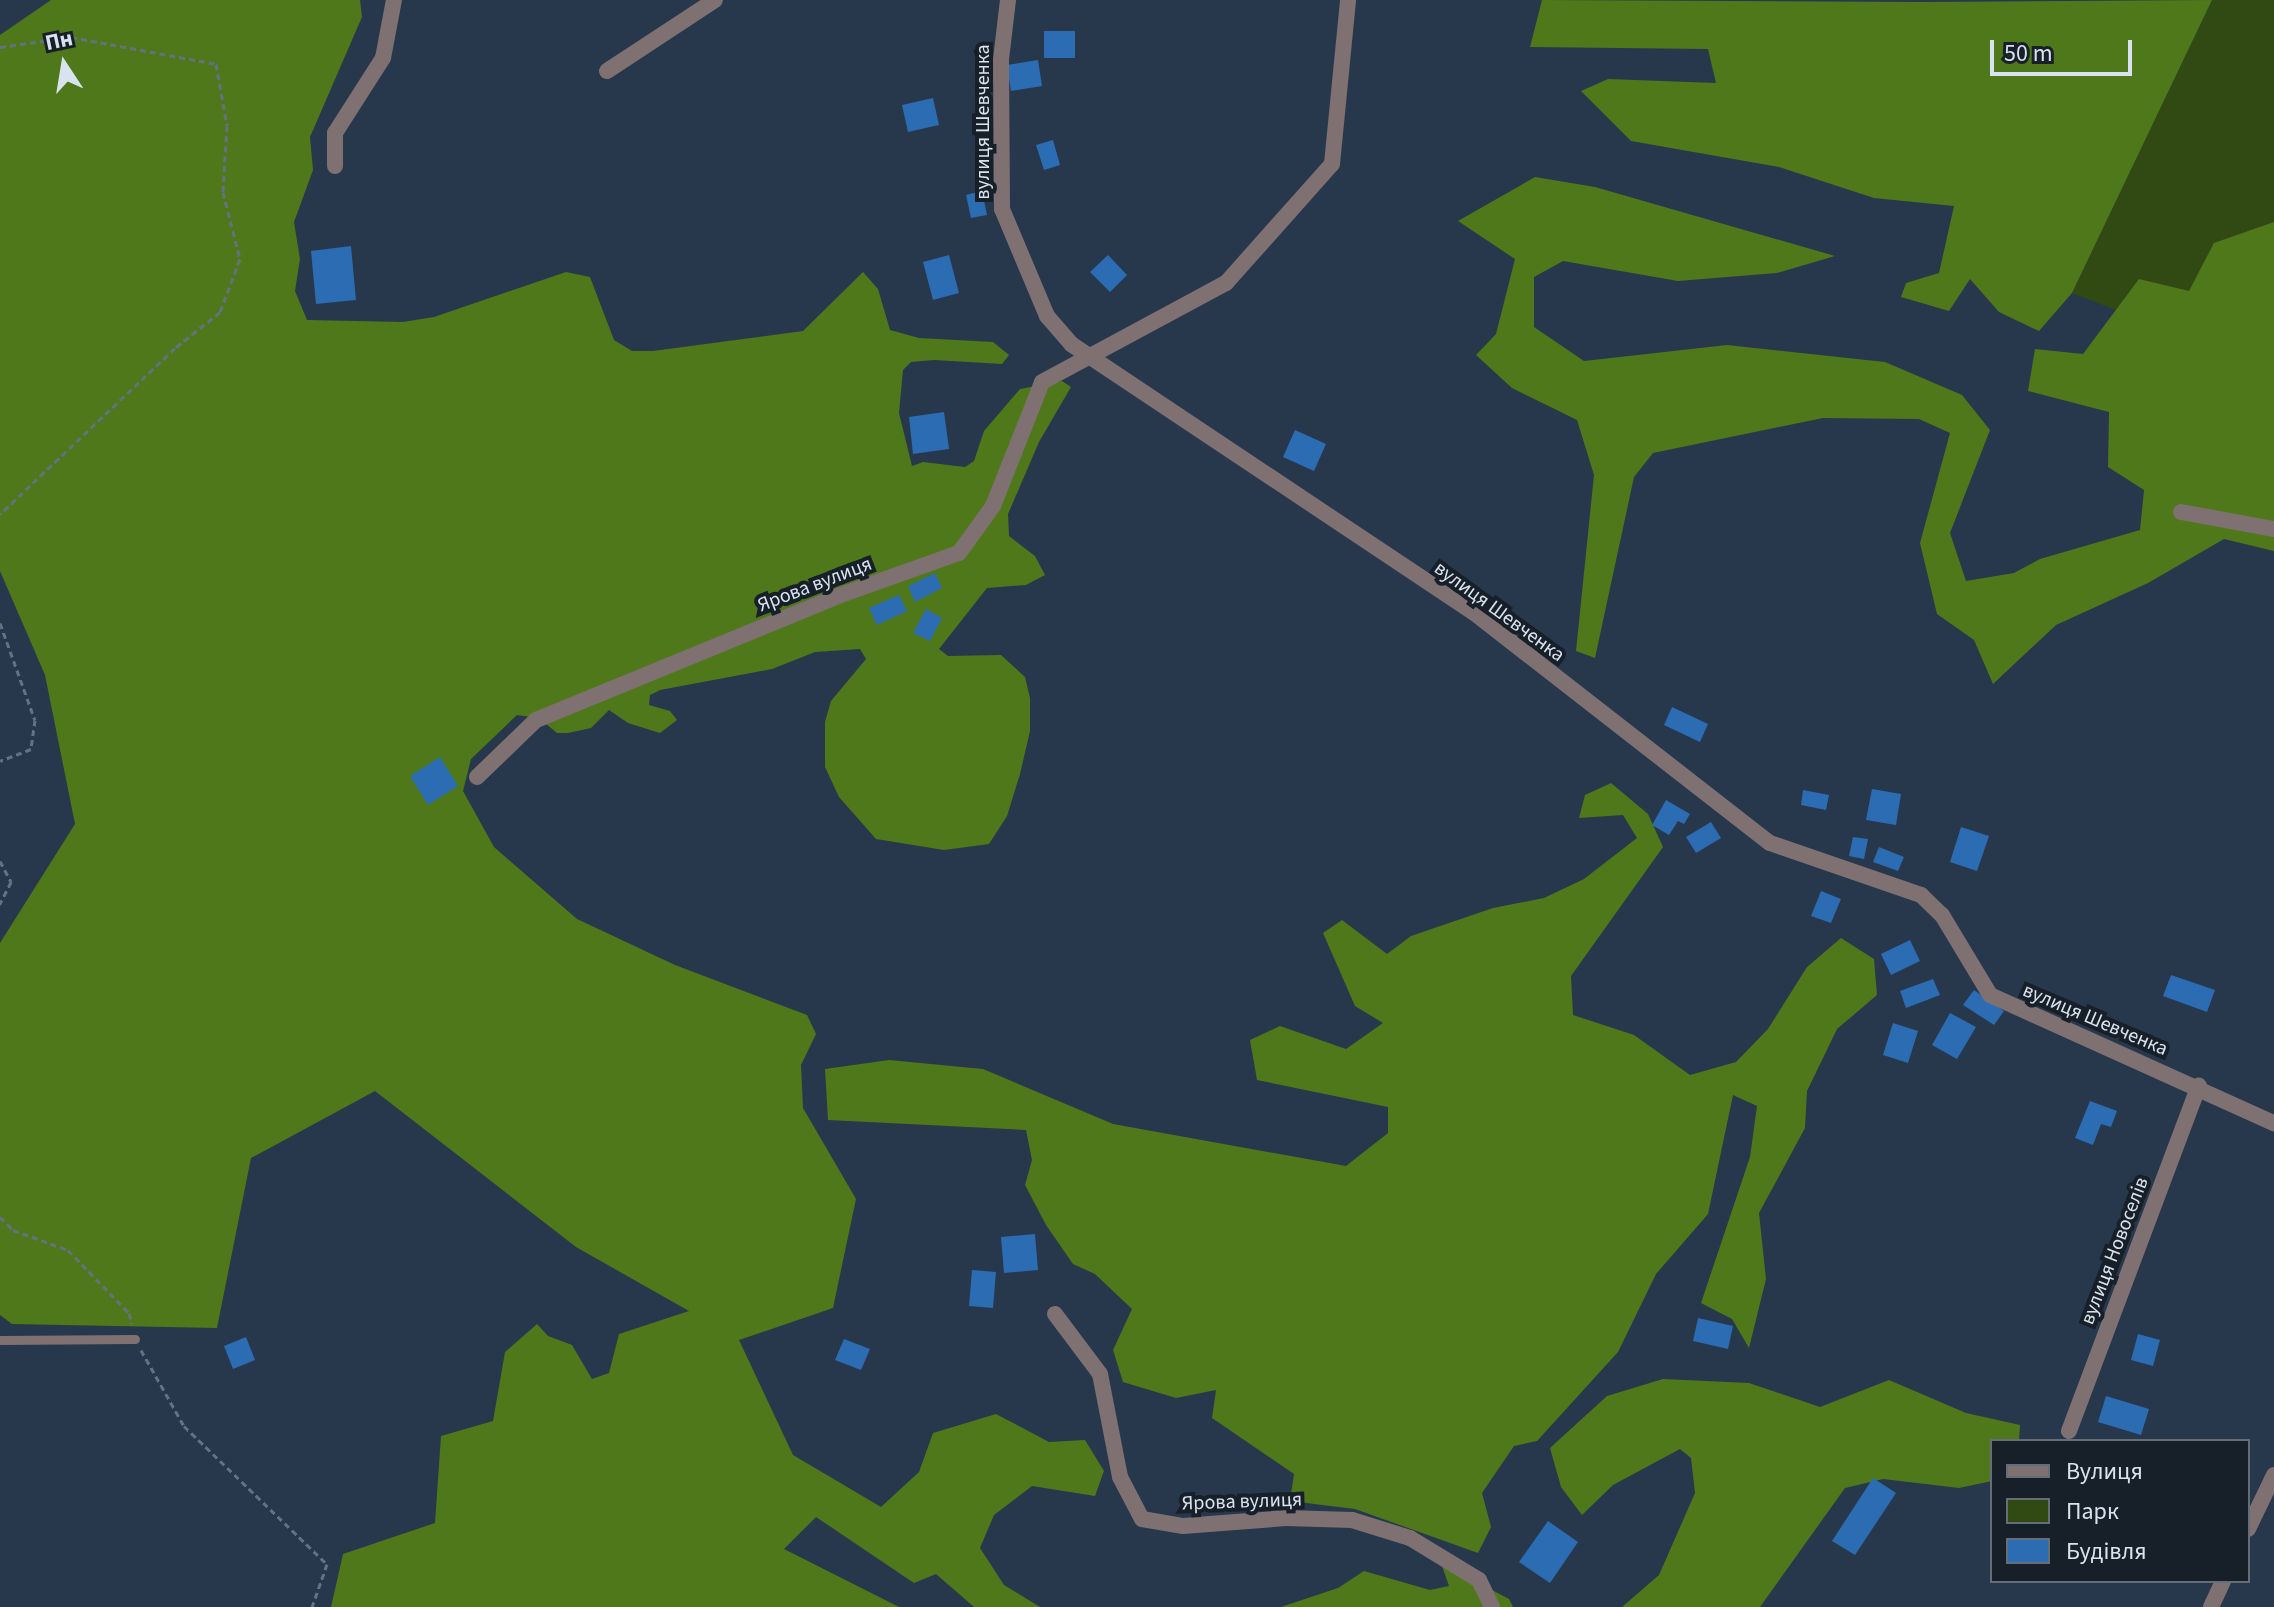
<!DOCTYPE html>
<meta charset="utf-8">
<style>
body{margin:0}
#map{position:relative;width:2274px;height:1607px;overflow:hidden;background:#27384c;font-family:"Source Sans 3",sans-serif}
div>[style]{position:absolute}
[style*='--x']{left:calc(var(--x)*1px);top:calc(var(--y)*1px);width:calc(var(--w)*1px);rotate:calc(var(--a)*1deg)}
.green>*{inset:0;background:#314a14}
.forest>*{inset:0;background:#4f781a}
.building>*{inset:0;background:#2c6cb3}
.path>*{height:3px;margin-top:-1.5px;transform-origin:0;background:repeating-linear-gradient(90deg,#637283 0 6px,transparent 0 10px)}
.service>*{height:9px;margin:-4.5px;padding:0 4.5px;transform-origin:4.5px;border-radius:4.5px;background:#7f7071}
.minor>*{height:16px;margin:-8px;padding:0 8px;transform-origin:8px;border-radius:8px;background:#7f7071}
.tertiary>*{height:16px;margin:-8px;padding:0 8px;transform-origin:8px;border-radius:8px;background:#7f7071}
span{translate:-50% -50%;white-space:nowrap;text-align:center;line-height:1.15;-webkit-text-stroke:8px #171f28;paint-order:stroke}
.street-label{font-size:20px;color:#d8e3ef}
.legend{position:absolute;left:1990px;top:1439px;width:260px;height:144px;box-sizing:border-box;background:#171f28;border:2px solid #646d78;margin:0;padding:10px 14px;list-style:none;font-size:24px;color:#d8e3ef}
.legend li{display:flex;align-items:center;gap:16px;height:40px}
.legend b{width:40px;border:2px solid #646d78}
.north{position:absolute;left:24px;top:24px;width:80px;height:80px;-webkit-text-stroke:6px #171f28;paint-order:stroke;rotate:348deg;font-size:22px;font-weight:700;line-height:32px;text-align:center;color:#d8e3ef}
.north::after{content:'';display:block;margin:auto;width:28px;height:36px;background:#d8e3ef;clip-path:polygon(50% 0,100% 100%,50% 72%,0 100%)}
.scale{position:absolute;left:1990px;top:40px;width:142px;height:36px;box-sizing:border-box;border:4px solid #d8e3ef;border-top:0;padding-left:10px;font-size:24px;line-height:28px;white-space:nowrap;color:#d8e3ef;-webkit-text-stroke:6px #171f28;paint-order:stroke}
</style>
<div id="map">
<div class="green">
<div style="clip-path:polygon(2212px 0,2274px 0,2274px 371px,2072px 293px)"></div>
</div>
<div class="forest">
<div style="clip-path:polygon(51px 0,360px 0,362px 17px,310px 137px,313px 170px,294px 222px,300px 259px,295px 291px,307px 320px,403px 322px,434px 317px,566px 272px,590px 277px,614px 340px,632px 351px,653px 351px,803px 331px,863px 272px,878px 289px,890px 330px,919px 338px,993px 342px,1009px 355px,1002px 364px,934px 360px,911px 362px,903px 370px,899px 413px,912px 466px,923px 462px,965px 467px,974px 461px,984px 431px,1020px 389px,1062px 381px,1071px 387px,1039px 442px,1008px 514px,1009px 536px,1035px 556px,1045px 575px,1026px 585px,987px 588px,939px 649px,948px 656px,1001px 655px,1025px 677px,1030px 698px,1030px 731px,1020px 774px,1007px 816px,989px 844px,944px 850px,876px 839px,839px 797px,825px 767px,825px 722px,831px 701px,866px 659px,860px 649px,815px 652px,772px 669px,660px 690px,650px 695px,649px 705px,670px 711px,677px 720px,660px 733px,628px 723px,609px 710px,591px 728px,568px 733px,557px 733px,539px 718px,517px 715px,471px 759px,463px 791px,494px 847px,577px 919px,675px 965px,807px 1015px,816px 1034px,801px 1065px,803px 1108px,856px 1199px,833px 1308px,739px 1340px,793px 1455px,881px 1507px,919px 1472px,933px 1433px,996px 1414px,1049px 1442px,1085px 1440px,1104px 1471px,1095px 1496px,1032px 1486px,994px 1515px,980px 1548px,1004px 1585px,1040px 1607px,974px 1607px,936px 1574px,914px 1583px,816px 1517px,784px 1549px,899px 1607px,331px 1607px,343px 1554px,435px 1523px,441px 1436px,493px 1421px,505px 1352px,537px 1324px,548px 1336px,572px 1345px,592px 1379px,609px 1373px,619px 1334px,689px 1311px,576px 1247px,375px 1091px,251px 1158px,217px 1328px,12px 1324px,0 1315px,0 943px,75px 824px,45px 675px,0 571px,0 35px)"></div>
<div style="clip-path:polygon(1542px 0,1920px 2px,2212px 0,2072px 293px,2039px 331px,1999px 312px,1970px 279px,1949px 311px,1901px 297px,1906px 283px,1939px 273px,1954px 206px,1874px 198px,1779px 167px,1631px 141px,1581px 91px,1608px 79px,1716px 83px,1708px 49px,1530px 47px)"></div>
<div style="clip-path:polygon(1535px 177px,1595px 187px,1835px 256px,1777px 273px,1678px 281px,1563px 261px,1534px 277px,1534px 327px,1584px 361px,1727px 345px,1885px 362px,1962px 395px,1990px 430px,1950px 533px,1966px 581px,2014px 573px,2040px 559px,2140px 530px,2144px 490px,2108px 467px,2109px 412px,2028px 391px,2035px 349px,2083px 354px,2139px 279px,2189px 291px,2214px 243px,2274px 222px,2274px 551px,2224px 539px,2148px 583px,2056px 625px,1993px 684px,1974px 640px,1937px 614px,1920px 543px,1950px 433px,1919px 419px,1823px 418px,1653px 453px,1634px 477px,1595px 658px,1576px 651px,1594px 475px,1577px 420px,1512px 388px,1476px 355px,1496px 334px,1515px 259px,1458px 221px)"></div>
<div style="clip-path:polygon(1611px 783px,1648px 814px,1663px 847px,1571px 976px,1573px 1015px,1634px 1035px,1690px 1075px,1736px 1062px,1768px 1029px,1807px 967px,1841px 938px,1874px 959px,1877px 995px,1837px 1029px,1807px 1091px,1805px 1128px,1759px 1213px,1766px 1279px,1749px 1348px,1732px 1319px,1701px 1303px,1750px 1157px,1757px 1106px,1733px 1095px,1708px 1214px,1656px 1274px,1618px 1352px,1537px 1441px,1514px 1446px,1482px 1493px,1491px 1527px,1478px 1553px,1355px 1509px,1290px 1501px,1294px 1474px,1212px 1418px,1216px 1390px,1176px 1398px,1123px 1382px,1113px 1350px,1132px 1309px,1095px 1274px,1073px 1264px,1046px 1225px,1025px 1185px,1032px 1160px,1026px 1130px,828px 1120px,825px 1069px,889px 1060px,983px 1069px,1113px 1124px,1346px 1166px,1388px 1133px,1388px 1107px,1257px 1080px,1250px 1040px,1280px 1026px,1346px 1049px,1383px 1023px,1355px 1006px,1323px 933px,1342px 920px,1387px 954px,1411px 936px,1493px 908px,1544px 898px,1584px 879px,1637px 838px,1623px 815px,1579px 818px,1585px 795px)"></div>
<div style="clip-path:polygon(1663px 1379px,1749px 1383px,1820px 1407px,1889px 1380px,1966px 1413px,2020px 1425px,2019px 1441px,1992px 1441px,1992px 1481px,1959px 1488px,1883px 1479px,1845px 1488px,1760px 1607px,1622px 1607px,1659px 1575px,1695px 1493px,1691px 1458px,1680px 1449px,1613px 1485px,1582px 1515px,1561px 1487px,1550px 1448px,1607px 1396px)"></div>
<div style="clip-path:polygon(1441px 1563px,1509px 1599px,1513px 1607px,1281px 1607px,1338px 1588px,1364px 1571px,1430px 1590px,1449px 1586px)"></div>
</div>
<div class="building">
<div style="clip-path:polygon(1044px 31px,1075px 31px,1075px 58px,1044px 58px)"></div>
<div style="clip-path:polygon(1038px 60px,1042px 86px,1011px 91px,1007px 65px)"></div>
<div style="clip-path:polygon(933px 98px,939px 125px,908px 132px,902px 105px)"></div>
<div style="clip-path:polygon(1053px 140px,1060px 165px,1044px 170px,1036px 145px)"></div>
<div style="clip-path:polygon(982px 191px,987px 215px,971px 218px,966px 195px)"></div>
<div style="clip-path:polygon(351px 246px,356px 300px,316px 304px,311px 251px)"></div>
<div style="clip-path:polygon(949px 255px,959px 293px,933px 300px,923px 262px)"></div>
<div style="clip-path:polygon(1108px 255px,1127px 275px,1110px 292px,1090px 272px)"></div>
<div style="clip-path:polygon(944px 412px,949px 449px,913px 454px,909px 417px)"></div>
<div style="clip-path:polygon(1295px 430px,1326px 444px,1314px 471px,1283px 457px)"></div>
<div style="clip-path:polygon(935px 573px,942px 588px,915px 602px,908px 586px)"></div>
<div style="clip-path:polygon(899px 595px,907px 611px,877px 625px,869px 608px)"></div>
<div style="clip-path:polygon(926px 609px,942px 618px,930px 641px,913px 633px)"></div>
<div style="clip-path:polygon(1672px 707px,1708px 724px,1700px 742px,1664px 725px)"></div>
<div style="clip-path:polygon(440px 757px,458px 786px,428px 805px,410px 776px)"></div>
<div style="clip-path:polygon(1872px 789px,1901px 794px,1896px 825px,1866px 820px)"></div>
<div style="clip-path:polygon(1803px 790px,1829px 795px,1826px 810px,1801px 805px)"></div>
<div style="clip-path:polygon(1666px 800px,1690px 814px,1684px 824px,1678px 821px,1669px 835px,1652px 825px)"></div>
<div style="clip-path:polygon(1711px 822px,1721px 838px,1696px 853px,1686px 837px)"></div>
<div style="clip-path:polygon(1961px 827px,1989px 836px,1977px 871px,1950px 862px)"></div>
<div style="clip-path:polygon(1853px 837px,1868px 839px,1864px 859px,1849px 856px)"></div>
<div style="clip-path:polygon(1879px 847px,1904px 857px,1898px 871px,1873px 862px)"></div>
<div style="clip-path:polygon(1821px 891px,1841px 899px,1831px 923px,1811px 916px)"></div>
<div style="clip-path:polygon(1910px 940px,1920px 961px,1891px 975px,1881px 954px)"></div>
<div style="clip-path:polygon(2171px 975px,2215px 990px,2207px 1012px,2163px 996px)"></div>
<div style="clip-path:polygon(1933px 979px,1940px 995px,1906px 1008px,1900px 991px)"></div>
<div style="clip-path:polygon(1974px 990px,2004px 1011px,1994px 1025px,1963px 1005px)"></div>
<div style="clip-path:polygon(1950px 1013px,1976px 1027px,1957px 1059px,1932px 1045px)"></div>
<div style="clip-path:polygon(1893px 1023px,1918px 1031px,1908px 1063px,1883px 1055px)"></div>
<div style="clip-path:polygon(2090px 1101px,2117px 1111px,2111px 1127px,2101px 1124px,2093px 1145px,2075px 1138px)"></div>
<div style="clip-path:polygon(1035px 1234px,1038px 1270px,1004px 1273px,1001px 1237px)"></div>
<div style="clip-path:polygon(972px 1270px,996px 1272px,993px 1308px,969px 1306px)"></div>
<div style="clip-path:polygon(1698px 1318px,1733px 1326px,1728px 1349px,1693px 1341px)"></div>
<div style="clip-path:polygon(2138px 1334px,2160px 1340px,2153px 1366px,2131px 1360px)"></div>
<div style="clip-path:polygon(246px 1337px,255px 1360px,233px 1369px,224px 1346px)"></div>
<div style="clip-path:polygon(844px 1339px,870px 1349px,861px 1370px,835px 1360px)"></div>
<div style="clip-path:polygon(2106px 1396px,2149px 1409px,2141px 1435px,2098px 1422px)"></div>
<div style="clip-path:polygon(1873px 1478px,1896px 1493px,1855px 1555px,1832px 1541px)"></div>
<div style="clip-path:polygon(1548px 1521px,1578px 1542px,1550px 1583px,1519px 1562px)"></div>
</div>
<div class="path">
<div style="--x:0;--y:47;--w:72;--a:-8"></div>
<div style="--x:71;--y:37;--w:147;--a:10.5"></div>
<div style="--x:216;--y:64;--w:63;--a:79.9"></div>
<div style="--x:227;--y:126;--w:66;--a:93.5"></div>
<div style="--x:223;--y:192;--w:69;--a:75.8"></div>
<div style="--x:240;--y:259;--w:57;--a:110.7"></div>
<div style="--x:220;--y:312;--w:58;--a:141.3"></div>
<div style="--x:175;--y:348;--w:241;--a:136.5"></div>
<div style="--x:0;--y:623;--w:103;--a:70.2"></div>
<div style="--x:35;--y:720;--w:29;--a:98"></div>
<div style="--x:31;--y:749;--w:33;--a:159"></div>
<div style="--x:0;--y:861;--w:24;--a:62"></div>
<div style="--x:11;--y:882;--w:25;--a:117"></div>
<div style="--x:0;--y:1217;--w:18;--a:45"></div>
<div style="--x:13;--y:1230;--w:59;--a:20"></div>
<div style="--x:68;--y:1250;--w:88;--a:45.9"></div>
<div style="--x:129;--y:1313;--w:11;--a:75"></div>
<div style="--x:141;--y:1350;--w:87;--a:60.5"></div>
<div style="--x:184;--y:1426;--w:199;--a:44"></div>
<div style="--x:327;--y:1564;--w:46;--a:109.2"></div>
</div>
<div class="service">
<div style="--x:0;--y:1340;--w:135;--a:-0.4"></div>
</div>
<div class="minor">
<div style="--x:1008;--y:0;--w:60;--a:96.7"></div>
<div style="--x:1001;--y:60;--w:149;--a:89.6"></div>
<div style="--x:1002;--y:209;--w:116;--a:67.2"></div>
<div style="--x:1047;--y:316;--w:37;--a:49"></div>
<div style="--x:1071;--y:344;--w:483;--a:33.7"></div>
<div style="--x:1473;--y:612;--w:376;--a:37.9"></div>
<div style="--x:1770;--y:843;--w:160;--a:19"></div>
<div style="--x:1921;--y:895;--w:29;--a:44"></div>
<div style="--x:1942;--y:915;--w:93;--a:59"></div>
<div style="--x:1990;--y:995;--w:312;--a:24.3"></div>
<div style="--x:607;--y:71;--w:129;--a:-33.3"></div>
<div style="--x:335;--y:166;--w:33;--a:-90"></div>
<div style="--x:335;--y:133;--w:89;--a:-57.4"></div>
<div style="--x:383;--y:58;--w:59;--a:-79.3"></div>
<div style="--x:2181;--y:512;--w:95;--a:10.4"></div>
<div style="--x:477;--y:777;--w:82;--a:-44"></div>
<div style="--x:536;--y:720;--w:326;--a:-22.3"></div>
<div style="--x:838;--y:596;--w:128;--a:-19.6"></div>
<div style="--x:959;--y:553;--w:58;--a:-54.1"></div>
<div style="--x:993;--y:506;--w:133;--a:-68.4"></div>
<div style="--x:1042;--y:382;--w:209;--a:-28.3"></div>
<div style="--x:1226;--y:283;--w:159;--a:-48.3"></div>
<div style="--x:1332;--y:164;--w:165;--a:-84.4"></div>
<div style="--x:1055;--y:1314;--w:75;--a:53.1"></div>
<div style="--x:1100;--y:1374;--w:105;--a:79"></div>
<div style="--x:1120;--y:1477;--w:47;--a:62.4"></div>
<div style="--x:1142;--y:1519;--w:42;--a:9.7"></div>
<div style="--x:1183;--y:1526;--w:103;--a:-4.4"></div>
<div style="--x:1286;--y:1518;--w:66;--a:1.7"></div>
<div style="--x:1352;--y:1520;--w:61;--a:17.2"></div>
<div style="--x:1410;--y:1538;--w:81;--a:31.3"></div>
<div style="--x:1479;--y:1580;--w:30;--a:64"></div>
<div style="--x:2069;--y:1431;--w:369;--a:-69.4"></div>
</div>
<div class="tertiary">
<div style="--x:2248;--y:1529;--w:60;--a:-64.3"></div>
<div style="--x:2211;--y:1607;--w:29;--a:-65"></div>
</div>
<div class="street-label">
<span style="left:983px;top:122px;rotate:-90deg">вулиця Шевченка</span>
<span style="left:815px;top:585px;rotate:-21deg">Ярова вулиця</span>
<span style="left:1499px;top:612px;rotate:36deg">вулиця Шевченка</span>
<span style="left:2095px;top:1020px;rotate:23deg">вулиця Шевченка</span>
<span style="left:2115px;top:1251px;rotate:-69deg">вулиця Новоселів</span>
<span style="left:1242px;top:1502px;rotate:-2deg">Ярова вулиця</span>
</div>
<ul class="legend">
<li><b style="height:10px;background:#7f7071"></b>Вулиця</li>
<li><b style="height:22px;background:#314a14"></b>Парк</li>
<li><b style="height:22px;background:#2c6cb3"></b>Будівля</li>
</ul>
<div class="north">Пн</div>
<div class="scale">50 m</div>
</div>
